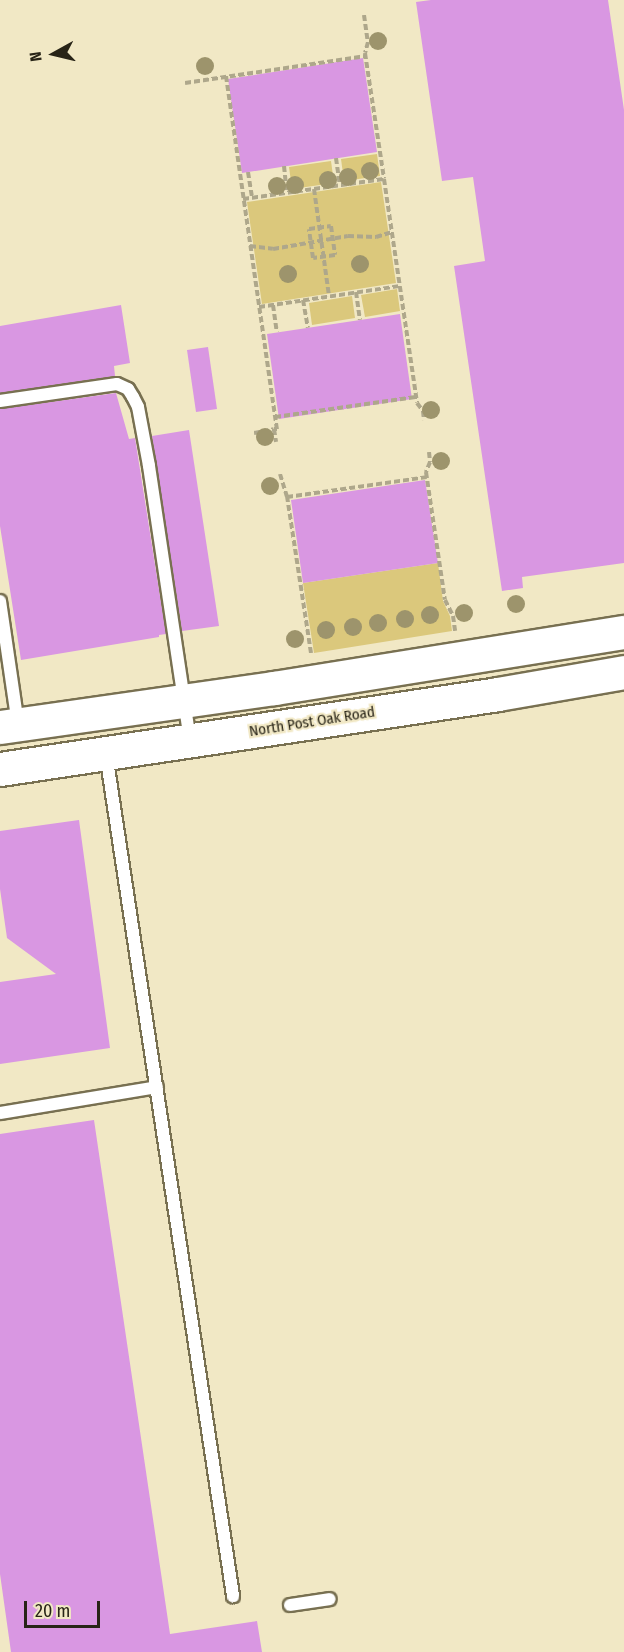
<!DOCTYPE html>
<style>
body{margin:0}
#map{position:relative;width:624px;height:1652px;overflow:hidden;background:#f1e8c5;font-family:"Fira Sans Condensed",sans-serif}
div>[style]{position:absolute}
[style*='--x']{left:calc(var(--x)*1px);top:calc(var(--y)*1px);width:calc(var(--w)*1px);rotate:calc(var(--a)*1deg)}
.green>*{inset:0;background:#dbc87c}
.building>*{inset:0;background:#d997e2}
.path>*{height:4px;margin-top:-2px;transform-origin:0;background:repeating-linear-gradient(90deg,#aea78b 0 6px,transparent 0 9px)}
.roads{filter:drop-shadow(2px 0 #787051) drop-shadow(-2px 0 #787051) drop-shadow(0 2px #787051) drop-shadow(0 -2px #787051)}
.lane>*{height:12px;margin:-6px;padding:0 6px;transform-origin:6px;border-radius:6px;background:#fff}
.secondary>*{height:33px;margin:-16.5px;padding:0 16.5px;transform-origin:16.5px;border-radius:16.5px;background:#fff}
.trees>*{width:18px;height:18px;margin:-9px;border-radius:50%;background:#9d946c}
span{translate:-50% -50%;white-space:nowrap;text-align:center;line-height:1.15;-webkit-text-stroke:4.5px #f1e8c5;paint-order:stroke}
.street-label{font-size:15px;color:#282417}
.north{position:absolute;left:24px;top:24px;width:60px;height:60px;-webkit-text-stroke:4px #f1e8c5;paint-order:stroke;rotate:262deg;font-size:16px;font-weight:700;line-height:24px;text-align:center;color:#282417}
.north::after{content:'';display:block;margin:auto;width:21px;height:27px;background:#282417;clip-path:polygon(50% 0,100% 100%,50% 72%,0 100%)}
.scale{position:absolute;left:24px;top:1601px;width:76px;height:27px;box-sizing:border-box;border:3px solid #282417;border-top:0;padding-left:8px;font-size:18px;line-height:21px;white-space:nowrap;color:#282417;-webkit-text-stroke:4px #f1e8c5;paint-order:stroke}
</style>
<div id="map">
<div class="green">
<div style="clip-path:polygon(377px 154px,380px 176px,344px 181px,341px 159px)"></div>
<div style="clip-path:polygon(331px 161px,334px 183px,292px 189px,289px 167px)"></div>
<div style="clip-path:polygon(381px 182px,396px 283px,262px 304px,247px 202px)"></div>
<div style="clip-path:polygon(397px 289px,400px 311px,365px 317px,361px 295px)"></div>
<div style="clip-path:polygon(352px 296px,355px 318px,312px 325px,309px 303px)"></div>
<div style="clip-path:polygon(438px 563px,443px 601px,450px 616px,452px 631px,314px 653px,303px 583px)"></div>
</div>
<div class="building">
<div style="clip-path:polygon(431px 0,608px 0,624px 110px,624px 563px,522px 577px,523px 588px,502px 591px,454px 266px,485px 261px,473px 177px,442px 181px,416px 2px)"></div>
<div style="clip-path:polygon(363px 58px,377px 152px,242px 173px,228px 79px)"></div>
<div style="clip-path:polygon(121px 305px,130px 363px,114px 366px,115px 376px,0 393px,0 326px)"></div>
<div style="clip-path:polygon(400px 314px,412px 399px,279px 419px,267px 334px)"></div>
<div style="clip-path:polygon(208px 347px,217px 409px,196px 412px,187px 350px)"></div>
<div style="clip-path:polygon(116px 393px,129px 439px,135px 438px,166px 634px,159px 635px,159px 637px,21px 660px,0 526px,0 409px)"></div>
<div style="clip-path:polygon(189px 430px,219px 626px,182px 631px,152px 436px)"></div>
<div style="clip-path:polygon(425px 480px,438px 563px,303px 583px,291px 500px)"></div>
<div style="clip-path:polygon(79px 820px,110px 1048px,0 1064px,0 982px,56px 974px,7px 938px,0 889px,0 831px)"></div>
<div style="clip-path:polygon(94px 1120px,170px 1634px,257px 1621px,262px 1652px,11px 1652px,0 1574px,0 1134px)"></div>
</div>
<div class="path">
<div style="--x:364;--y:15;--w:27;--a:82"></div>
<div style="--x:368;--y:42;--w:11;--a:105"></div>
<div style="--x:365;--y:53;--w:127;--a:81.4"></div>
<div style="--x:384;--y:179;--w:226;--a:81.6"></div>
<div style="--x:417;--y:403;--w:10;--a:53"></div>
<div style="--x:423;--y:411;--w:9;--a:84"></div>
<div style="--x:226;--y:76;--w:357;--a:81.8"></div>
<div style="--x:277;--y:429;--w:3;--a:180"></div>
<div style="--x:185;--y:83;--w:183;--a:-8.5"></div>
<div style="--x:336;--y:158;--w:27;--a:82"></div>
<div style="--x:284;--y:166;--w:27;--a:84"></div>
<div style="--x:248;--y:172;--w:26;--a:81"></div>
<div style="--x:314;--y:189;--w:108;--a:82"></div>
<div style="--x:243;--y:199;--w:142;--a:-8.1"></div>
<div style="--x:331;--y:226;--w:29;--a:82"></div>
<div style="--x:335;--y:255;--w:22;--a:172"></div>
<div style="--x:313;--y:258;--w:29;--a:-98"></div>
<div style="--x:309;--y:229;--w:22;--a:-8"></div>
<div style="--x:250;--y:246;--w:23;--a:7"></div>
<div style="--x:273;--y:249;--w:76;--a:-9.8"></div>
<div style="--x:348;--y:236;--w:28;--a:2"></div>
<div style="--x:376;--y:237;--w:17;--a:-17"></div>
<div style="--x:356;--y:292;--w:28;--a:82"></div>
<div style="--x:303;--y:300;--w:28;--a:80"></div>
<div style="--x:273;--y:305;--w:27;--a:82"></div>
<div style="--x:259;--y:307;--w:143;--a:-8.5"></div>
<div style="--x:275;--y:417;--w:142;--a:-8.1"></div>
<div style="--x:254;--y:433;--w:20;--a:-11"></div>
<div style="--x:274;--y:429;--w:13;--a:81"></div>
<div style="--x:429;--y:452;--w:10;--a:84"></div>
<div style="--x:430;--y:462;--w:11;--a:112"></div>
<div style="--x:426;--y:472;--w:129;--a:81.6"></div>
<div style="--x:445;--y:600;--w:18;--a:63"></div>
<div style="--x:453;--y:616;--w:15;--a:82"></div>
<div style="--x:280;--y:474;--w:24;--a:73"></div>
<div style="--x:311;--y:653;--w:158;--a:-98.7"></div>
<div style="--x:287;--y:497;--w:141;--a:-8.1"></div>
</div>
<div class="roads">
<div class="lane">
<div style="--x:0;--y:401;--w:118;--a:-8.3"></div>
<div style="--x:117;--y:384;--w:12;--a:24"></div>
<div style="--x:128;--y:389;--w:9;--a:58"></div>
<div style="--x:133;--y:397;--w:11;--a:63"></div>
<div style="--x:138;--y:407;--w:60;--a:79.4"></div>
<div style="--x:149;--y:466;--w:277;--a:81.5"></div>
<div style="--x:0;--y:601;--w:124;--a:81.7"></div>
<div style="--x:106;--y:754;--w:852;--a:81.42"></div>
<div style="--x:0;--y:1113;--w:159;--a:-9.4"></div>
<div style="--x:290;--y:1605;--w:40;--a:-8.5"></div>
</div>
<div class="secondary">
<div style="--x:0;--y:727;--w:277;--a:-8.1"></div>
<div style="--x:274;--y:688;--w:354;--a:-9.1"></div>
<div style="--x:0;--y:769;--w:504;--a:-8.56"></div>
<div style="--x:498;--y:694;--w:128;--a:-9.9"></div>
</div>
</div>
<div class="trees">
<div style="left:378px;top:41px"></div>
<div style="left:205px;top:66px"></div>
<div style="left:370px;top:171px"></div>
<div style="left:348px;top:177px"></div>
<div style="left:328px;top:180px"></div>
<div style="left:295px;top:185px"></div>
<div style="left:277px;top:186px"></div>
<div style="left:360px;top:264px"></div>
<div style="left:288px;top:274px"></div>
<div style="left:431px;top:410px"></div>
<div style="left:265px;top:437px"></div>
<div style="left:441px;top:461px"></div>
<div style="left:270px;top:486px"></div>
<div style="left:516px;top:604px"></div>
<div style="left:464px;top:613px"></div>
<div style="left:430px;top:615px"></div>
<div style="left:405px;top:619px"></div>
<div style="left:378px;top:623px"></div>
<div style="left:353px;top:627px"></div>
<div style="left:326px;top:630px"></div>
<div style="left:295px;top:639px"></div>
</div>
<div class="street-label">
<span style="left:312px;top:722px;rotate:-9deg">North Post Oak Road</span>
</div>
<div class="north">N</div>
<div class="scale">20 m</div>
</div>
